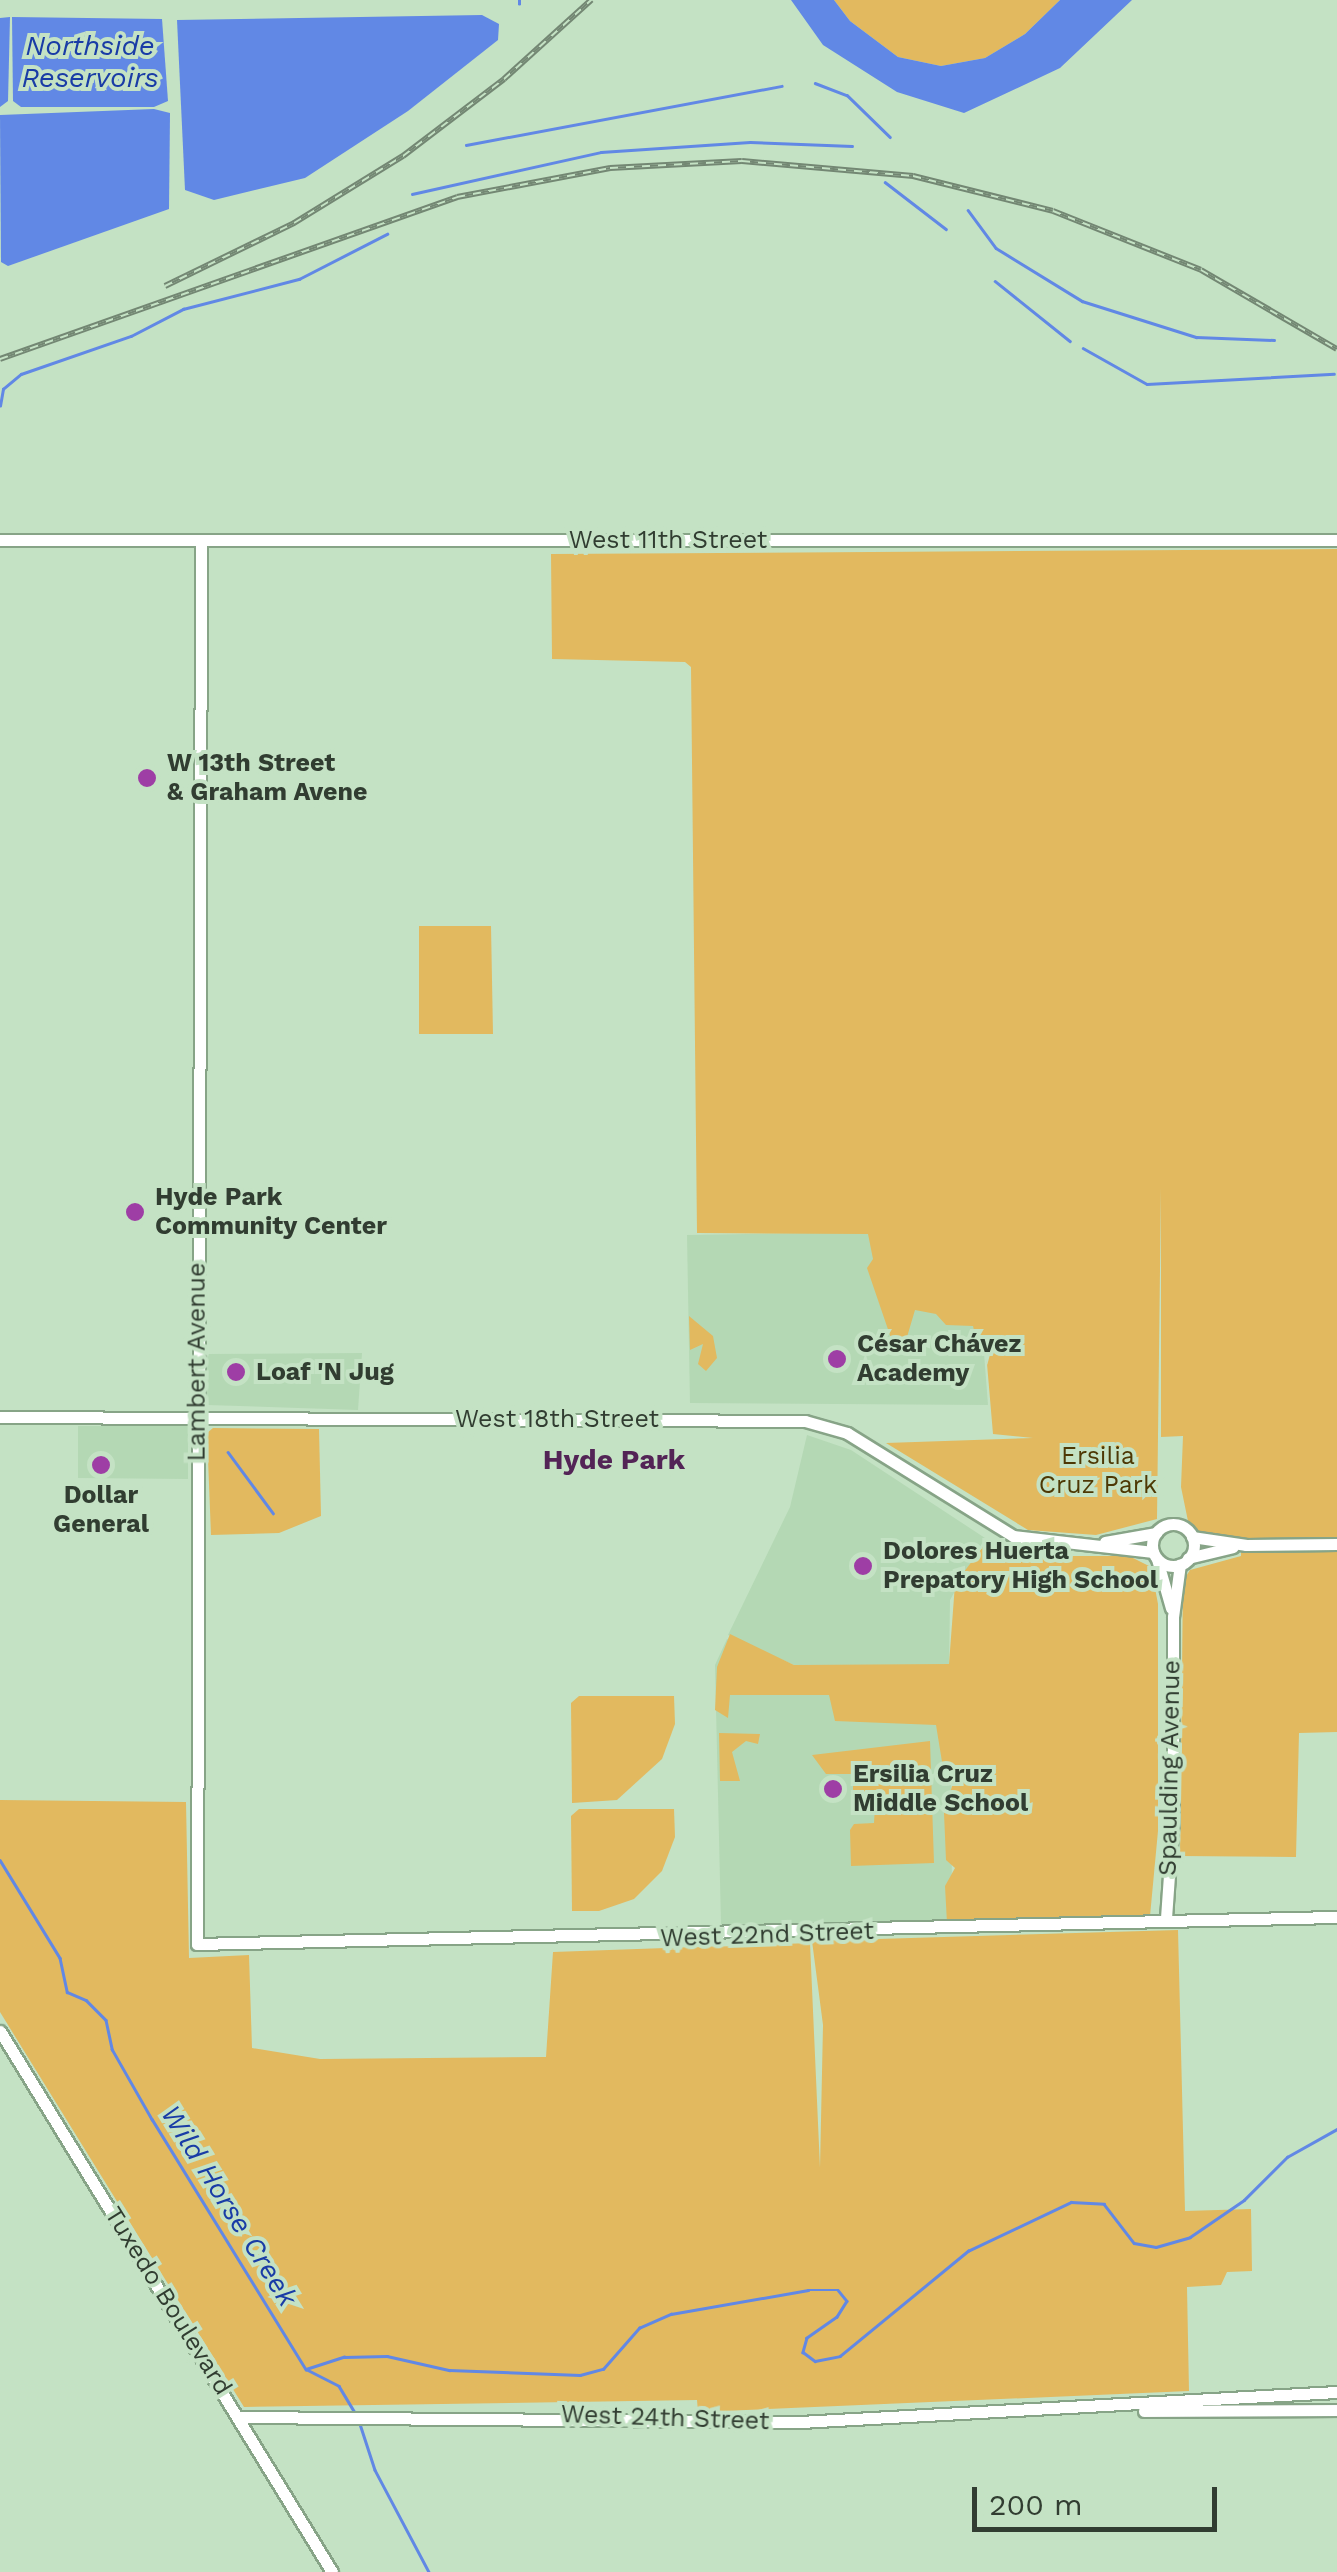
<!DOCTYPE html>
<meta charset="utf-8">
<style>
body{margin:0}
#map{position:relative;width:1337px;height:2572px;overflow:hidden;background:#c4e2c4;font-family:"Work Sans",sans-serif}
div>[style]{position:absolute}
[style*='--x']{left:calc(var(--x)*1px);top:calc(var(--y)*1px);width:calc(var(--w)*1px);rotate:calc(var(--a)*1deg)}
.built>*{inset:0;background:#b4d8b4}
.green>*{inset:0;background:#e2b95f}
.water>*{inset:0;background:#6188e5}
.stream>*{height:2.5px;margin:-1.25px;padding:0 1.25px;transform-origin:1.25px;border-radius:1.25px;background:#6188e5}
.roads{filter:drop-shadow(2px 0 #87a487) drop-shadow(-2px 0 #87a487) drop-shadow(0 2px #87a487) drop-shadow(0 -2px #87a487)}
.tertiary>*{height:11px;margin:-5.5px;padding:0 5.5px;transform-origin:5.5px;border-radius:5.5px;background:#fff}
.tertiary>.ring{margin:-5.5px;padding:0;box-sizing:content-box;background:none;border:11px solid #fff;border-radius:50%}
.rail>*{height:6px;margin-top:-3px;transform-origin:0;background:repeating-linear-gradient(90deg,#c4e2c4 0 8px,#738773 0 16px);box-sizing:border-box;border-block:2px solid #738773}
.dots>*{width:28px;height:28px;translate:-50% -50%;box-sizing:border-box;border:5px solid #c4e2c4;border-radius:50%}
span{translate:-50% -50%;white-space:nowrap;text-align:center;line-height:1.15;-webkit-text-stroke:8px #c4e2c4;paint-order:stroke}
.street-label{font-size:25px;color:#313d31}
.poi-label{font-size:25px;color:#313d31;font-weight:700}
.left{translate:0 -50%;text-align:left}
.park-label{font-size:25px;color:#4d3804}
.water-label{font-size:28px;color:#193ca6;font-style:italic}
.neighbourhood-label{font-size:28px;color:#532456;font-weight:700}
.scale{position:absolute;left:972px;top:2487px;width:245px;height:45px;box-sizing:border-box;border:5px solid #313d31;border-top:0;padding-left:12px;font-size:30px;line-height:35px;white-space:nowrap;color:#313d31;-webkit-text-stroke:8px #c4e2c4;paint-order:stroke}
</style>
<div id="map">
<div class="built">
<div style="clip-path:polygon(878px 1232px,981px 1314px,988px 1405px,690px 1403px,687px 1235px)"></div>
<div style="clip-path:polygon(362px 1353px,358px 1410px,207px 1405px,207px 1354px)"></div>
<div style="clip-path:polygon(78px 1426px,188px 1426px,188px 1479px,78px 1478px)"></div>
<div style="clip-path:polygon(807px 1435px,851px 1450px,985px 1538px,950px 1600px,949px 1665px,794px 1665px,728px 1635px,790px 1507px)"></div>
<div style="clip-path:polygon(727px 1639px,795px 1670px,951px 1669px,952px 1923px,728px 1930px,721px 1924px,715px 1665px)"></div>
</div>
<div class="green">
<div style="clip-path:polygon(834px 0,1060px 0,1025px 34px,985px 58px,941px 66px,898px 57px,850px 21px)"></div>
<div style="clip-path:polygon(1337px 549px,1337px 1732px,1299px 1733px,1296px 1857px,1180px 1856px,1183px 1581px,1190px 1570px,1241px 1556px,1241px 1538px,1196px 1535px,1189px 1526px,1181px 1487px,1183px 1436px,1161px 1437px,1161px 1187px,1157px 1519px,1096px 1535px,1028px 1530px,886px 1443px,1033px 1438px,993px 1434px,986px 1352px,979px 1351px,973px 1326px,946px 1325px,936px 1314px,915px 1310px,907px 1337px,893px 1344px,867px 1268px,873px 1259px,868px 1234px,697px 1233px,691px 667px,685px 662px,552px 659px,551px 554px)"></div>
<div style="clip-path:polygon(419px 926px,491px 926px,493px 1034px,419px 1034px)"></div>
<div style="clip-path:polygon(689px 1316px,713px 1336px,717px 1358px,706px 1371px,698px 1364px,703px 1344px,690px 1350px)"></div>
<div style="clip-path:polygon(213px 1428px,319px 1429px,321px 1516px,279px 1533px,211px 1535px,207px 1433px)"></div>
<div style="clip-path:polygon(987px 1541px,1035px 1556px,1129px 1556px,1151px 1567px,1158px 1604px,1158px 1831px,1150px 1916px,947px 1923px,945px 1886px,955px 1868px,946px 1860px,944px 1813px,953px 1783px,944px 1774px,936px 1725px,835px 1721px,829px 1695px,730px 1695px,728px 1718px,715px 1710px,717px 1667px,730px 1634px,794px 1665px,949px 1664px,955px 1584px)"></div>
<div style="clip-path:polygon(579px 1696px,674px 1696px,675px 1724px,662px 1759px,617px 1800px,572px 1803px,571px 1703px)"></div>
<div style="clip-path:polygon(719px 1733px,760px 1734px,758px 1744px,746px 1741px,732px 1752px,740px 1781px,720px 1781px)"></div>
<div style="clip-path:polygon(930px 1741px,934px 1863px,851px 1866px,850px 1830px,854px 1824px,874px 1823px,875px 1806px,853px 1806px,853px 1774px,826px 1774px,812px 1755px)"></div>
<div style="clip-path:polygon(0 1800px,186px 1802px,189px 1958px,249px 1955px,252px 2048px,320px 2059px,546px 2057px,553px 1952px,810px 1943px,820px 2168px,823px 2025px,812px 1941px,1178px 1930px,1185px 2211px,1251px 2209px,1252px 2271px,1227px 2272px,1221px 2285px,1187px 2287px,1189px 2391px,698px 2412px,697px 2400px,244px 2407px,0 2012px)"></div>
<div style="clip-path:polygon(579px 1809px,674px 1809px,675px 1837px,662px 1871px,634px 1899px,599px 1911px,572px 1911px,571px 1816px)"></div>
</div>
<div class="water">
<div style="clip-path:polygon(791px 0,834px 0,850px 21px,898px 57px,941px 66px,985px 58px,1025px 34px,1060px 0,1132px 0,1060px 68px,964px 113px,897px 92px,823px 45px)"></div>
<div style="clip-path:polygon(482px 15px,499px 24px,498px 40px,408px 111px,305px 178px,214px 200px,185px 190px,177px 20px)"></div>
<div style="clip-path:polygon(10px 17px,8px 101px,0 107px,0 18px)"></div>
<div style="clip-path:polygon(12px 17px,162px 19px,168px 101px,154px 107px,21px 107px,13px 101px)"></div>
<div style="clip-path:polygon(154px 109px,170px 113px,169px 209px,8px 266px,1px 262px,0 115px)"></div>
</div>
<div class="stream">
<div style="--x:519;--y:4;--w:4;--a:-90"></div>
<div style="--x:815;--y:83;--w:34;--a:21"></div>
<div style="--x:847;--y:95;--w:60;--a:44.3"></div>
<div style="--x:466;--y:145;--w:321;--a:-10.6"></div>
<div style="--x:885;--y:182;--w:77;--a:37.6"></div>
<div style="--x:412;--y:194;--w:194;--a:-12.5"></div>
<div style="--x:601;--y:152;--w:149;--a:-3.8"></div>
<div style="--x:750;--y:142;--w:102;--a:2.2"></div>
<div style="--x:968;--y:210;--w:47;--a:53.6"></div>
<div style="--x:996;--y:248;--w:101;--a:31.6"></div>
<div style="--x:1082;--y:301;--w:120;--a:17.5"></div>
<div style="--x:1196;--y:337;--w:78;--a:2.2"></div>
<div style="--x:995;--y:281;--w:96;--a:38.7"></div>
<div style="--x:1083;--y:348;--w:73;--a:29.4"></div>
<div style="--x:1147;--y:384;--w:187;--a:-3.1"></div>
<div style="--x:0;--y:406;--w:17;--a:-80"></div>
<div style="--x:3;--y:389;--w:23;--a:-40"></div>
<div style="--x:21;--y:374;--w:116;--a:-19.1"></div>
<div style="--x:131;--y:336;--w:59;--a:-27.4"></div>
<div style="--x:183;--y:309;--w:120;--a:-14.5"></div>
<div style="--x:299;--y:279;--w:99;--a:-27.1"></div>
<div style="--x:228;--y:1452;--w:76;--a:53.6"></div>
<div style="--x:0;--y:1860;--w:115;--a:58.5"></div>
<div style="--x:60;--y:1958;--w:35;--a:78"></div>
<div style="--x:67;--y:1992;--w:21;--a:23"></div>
<div style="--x:86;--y:2000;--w:28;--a:45"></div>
<div style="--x:106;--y:2020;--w:30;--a:78"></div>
<div style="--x:112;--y:2049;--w:81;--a:60.3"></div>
<div style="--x:152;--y:2119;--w:294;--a:58.4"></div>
<div style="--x:306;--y:2369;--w:37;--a:27"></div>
<div style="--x:339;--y:2386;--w:31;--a:59"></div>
<div style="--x:306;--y:2369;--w:40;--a:-18"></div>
<div style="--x:344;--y:2357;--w:43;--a:-1.3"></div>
<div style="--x:387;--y:2356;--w:64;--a:12.7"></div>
<div style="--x:449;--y:2370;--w:131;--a:2.2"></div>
<div style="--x:580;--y:2375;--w:24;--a:-15"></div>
<div style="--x:603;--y:2369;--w:55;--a:-48.7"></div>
<div style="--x:639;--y:2328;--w:35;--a:-24"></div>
<div style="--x:671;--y:2314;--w:139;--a:-9.9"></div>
<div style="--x:808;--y:2290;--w:30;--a:0"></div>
<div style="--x:838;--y:2290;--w:14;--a:51"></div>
<div style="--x:847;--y:2301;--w:19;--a:122"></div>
<div style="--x:837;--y:2317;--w:37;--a:145"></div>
<div style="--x:807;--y:2338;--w:15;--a:106"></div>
<div style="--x:803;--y:2352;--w:15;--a:37"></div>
<div style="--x:815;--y:2361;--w:25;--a:-11"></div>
<div style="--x:840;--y:2356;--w:166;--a:-39.4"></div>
<div style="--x:968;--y:2251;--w:114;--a:-25.4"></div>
<div style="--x:1071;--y:2202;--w:33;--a:3"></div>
<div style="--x:1104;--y:2204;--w:49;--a:52.4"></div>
<div style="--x:1134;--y:2243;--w:22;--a:10"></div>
<div style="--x:1156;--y:2247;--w:35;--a:-16"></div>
<div style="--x:1190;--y:2237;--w:65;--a:-34.4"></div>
<div style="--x:1244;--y:2200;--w:61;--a:-45"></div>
<div style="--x:1287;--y:2157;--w:57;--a:-29.2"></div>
<div style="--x:360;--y:2424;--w:48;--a:71.9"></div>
<div style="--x:375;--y:2470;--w:115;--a:62.1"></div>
</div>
<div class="roads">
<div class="tertiary">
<div style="--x:0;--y:540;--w:1337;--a:0"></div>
<div style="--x:201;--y:540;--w:1404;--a:90.16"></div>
<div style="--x:197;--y:1944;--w:1140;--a:-1.36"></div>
<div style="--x:0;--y:1417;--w:805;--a:0.28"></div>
<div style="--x:805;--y:1421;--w:44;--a:15.9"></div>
<div style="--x:847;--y:1433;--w:195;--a:31.8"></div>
<div style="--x:1013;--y:1536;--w:141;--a:6.5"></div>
<div class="ring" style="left:1152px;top:1524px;width:31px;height:31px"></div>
<div style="--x:1192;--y:1537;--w:55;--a:8.4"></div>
<div style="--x:1246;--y:1545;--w:91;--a:-0.6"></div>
<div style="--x:1105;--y:1542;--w:52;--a:-10"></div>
<div style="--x:1188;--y:1558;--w:46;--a:-13.7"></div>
<div style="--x:1157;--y:1559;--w:51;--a:74.1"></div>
<div style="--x:1166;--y:1918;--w:99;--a:-86"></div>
<div style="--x:1173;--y:1819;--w:202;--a:-90"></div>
<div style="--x:1173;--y:1617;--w:53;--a:-82.5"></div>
<div style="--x:0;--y:2031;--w:635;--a:58.46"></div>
<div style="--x:1144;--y:2411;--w:193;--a:-0.3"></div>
<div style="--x:240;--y:2417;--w:560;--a:0.51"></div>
<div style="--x:800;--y:2422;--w:538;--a:-3.2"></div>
</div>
</div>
<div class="rail">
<div style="--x:165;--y:286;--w:144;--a:-26"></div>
<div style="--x:294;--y:223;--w:128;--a:-31.6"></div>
<div style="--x:403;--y:156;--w:127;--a:-37.3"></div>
<div style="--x:504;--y:79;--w:118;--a:-42.2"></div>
<div style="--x:0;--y:359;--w:485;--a:-19.5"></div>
<div style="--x:457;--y:197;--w:156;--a:-10.7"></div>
<div style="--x:610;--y:168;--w:132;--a:-3"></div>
<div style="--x:742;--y:161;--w:172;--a:5"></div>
<div style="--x:913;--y:176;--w:144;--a:14"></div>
<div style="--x:1053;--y:211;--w:159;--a:21.7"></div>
<div style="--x:1201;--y:270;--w:157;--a:30.2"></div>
</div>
<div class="dots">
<div style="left:147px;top:778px;background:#9e3ea5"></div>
<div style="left:135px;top:1212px;background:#9e3ea5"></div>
<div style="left:837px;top:1359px;background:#9e3ea5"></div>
<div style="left:236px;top:1372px;background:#9e3ea5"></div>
<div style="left:101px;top:1465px;background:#9e3ea5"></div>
<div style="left:863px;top:1566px;background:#9e3ea5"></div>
<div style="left:833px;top:1789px;background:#9e3ea5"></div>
</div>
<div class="street-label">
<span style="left:668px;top:540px">West 11th Street</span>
<span style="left:197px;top:1362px;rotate:-90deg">Lambert Avenue</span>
<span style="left:557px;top:1419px">West 18th Street</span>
<span style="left:1170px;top:1768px;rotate:-89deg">Spaulding Avenue</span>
<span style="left:767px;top:1935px;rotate:-2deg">West 22nd Street</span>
<span style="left:168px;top:2301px;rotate:58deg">Tuxedo Boulevard</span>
<span style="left:665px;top:2418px;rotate:2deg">West 24th Street</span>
</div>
<div class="poi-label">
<span class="left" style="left:167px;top:778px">W 13th Street<br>&amp; Graham Avene</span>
<span class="left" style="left:155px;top:1212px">Hyde Park<br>Community Center</span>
<span class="left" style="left:857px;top:1359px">César Chávez<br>Academy</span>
<span class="left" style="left:256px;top:1372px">Loaf 'N Jug</span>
<span style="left:101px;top:1510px">Dollar<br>General</span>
<span class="left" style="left:883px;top:1566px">Dolores Huerta<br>Prepatory High School</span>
<span class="left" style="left:853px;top:1789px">Ersilia Cruz<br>Middle School</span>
</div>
<div class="park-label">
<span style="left:1098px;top:1471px">Ersilia<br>Cruz Park</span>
</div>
<div class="water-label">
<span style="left:90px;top:62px">Northside<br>Reservoirs</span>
<span style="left:229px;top:2206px;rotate:58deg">Wild Horse Creek</span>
</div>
<div class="neighbourhood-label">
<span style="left:614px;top:1460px">Hyde Park</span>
</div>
<div class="scale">200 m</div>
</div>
